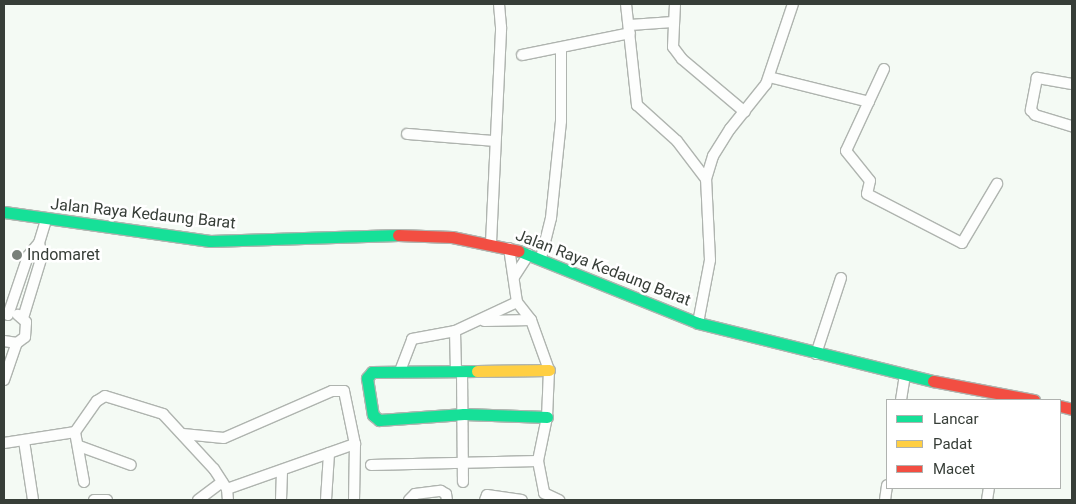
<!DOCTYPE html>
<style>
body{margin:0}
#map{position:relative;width:1076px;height:504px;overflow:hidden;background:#f4faf4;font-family:Roboto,sans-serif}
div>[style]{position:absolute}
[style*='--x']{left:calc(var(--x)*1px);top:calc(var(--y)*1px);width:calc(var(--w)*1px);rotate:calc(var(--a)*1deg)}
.roads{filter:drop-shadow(1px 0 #afb4af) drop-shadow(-1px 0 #afb4af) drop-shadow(0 1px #afb4af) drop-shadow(0 -1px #afb4af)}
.street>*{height:10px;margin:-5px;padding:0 5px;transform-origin:5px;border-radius:5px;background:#fdfefd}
.fast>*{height:11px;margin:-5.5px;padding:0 5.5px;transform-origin:5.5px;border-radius:5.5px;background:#16e098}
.slow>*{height:11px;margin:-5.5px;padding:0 5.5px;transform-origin:5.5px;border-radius:5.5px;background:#ffcf43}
.jam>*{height:11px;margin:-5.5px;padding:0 5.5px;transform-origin:5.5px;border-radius:5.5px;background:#f24e42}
.dots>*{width:14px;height:14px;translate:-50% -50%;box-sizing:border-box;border:2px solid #fff;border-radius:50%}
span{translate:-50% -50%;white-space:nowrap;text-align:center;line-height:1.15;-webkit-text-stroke:5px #fff;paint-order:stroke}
.street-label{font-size:16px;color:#373e38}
.poi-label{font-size:16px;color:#373e38}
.left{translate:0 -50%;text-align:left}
.frame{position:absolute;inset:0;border:5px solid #373e38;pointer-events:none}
.legend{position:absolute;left:886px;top:399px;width:175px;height:90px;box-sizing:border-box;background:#fff;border:1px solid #afb2af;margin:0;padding:6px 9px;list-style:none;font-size:15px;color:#373e38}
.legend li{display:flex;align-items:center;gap:10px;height:25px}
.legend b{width:25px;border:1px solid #afb2af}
</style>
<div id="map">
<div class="roads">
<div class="street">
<div style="--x:626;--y:4;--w:102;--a:83.8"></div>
<div style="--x:637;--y:105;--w:54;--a:42"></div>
<div style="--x:677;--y:141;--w:48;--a:52.7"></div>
<div style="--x:675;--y:4;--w:43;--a:92.7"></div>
<div style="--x:673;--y:47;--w:15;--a:53"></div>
<div style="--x:682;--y:59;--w:82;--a:40.1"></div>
<div style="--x:630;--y:25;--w:43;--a:-4"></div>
<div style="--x:522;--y:55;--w:110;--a:-11.5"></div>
<div style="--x:884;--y:69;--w:90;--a:114.9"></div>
<div style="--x:846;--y:151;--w:38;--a:51"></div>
<div style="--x:870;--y:181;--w:13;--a:103"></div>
<div style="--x:867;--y:194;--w:107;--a:27.3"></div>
<div style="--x:962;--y:243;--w:69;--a:-59.3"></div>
<div style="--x:769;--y:77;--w:103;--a:14"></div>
<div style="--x:1072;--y:84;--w:36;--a:-170"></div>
<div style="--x:1037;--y:78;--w:33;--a:101"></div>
<div style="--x:1031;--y:110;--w:6;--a:51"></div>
<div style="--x:1035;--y:115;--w:39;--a:17"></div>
<div style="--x:407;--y:134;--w:87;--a:4.6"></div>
<div style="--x:491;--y:243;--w:216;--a:-87.3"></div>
<div style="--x:501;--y:27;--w:23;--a:-95"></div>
<div style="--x:509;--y:248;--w:55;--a:81.6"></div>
<div style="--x:517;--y:302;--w:23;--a:52"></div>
<div style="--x:531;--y:320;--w:53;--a:70.2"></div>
<div style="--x:549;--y:370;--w:47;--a:92.4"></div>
<div style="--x:547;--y:417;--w:45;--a:101.6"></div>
<div style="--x:538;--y:461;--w:33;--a:79"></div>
<div style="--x:544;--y:493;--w:17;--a:25"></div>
<div style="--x:541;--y:258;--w:41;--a:-76"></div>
<div style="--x:551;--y:218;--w:98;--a:-84.1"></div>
<div style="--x:561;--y:121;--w:72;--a:-90"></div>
<div style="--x:514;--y:277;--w:27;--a:-57"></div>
<div style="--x:8;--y:315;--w:62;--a:-71.3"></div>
<div style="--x:28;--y:256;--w:17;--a:-50"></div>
<div style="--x:39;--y:243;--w:24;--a:-73"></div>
<div style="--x:23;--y:318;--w:65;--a:-73"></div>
<div style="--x:42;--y:256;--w:13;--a:-103"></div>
<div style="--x:484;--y:321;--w:47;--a:-1.2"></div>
<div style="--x:698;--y:323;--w:64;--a:-79.2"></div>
<div style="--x:710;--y:260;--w:81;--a:-92.8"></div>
<div style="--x:706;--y:179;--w:24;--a:-73"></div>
<div style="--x:713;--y:156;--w:32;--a:-58"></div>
<div style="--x:730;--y:129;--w:58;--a:-51.3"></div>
<div style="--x:766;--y:84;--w:84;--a:-71.4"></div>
<div style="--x:455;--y:331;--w:40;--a:88.6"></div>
<div style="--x:4;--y:341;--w:13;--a:9"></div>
<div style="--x:17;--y:343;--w:10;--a:-37"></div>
<div style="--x:25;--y:337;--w:15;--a:-86"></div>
<div style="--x:26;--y:322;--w:11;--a:-139"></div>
<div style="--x:816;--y:354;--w:80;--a:-71.8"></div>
<div style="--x:400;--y:371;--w:34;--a:-69"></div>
<div style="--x:412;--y:339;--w:44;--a:-10.5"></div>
<div style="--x:455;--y:331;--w:68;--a:-25.1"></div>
<div style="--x:462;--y:371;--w:111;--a:89.5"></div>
<div style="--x:4;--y:380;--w:39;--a:-71"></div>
<div style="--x:901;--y:400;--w:24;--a:-81"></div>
<div style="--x:183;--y:434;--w:41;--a:5.6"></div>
<div style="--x:224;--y:438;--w:118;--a:-23.5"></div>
<div style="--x:332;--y:391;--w:12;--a:0"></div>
<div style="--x:344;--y:391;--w:54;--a:78.3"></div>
<div style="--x:355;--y:444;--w:56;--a:91"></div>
<div style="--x:24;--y:441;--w:60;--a:81.3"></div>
<div style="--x:4;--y:443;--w:72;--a:-8.8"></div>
<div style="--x:79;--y:446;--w:55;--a:20.1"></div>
<div style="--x:371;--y:465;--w:167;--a:-1.4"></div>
<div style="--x:84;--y:482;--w:51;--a:-100.2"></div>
<div style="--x:75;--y:432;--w:38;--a:-55"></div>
<div style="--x:97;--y:401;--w:9;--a:-32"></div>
<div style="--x:105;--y:396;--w:61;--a:17.2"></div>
<div style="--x:163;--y:414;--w:75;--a:47.2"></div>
<div style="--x:214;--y:469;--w:24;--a:57"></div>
<div style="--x:227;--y:489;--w:11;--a:85"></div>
<div style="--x:227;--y:489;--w:136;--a:-19.4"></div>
<div style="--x:94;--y:500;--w:13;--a:0"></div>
<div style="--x:198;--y:500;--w:30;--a:-37"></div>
<div style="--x:281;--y:500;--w:30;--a:-88"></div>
<div style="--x:326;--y:500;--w:47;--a:-86.3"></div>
<div style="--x:409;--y:500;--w:8;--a:-45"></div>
<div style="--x:415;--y:494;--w:26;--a:-7"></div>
<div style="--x:441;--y:491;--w:6;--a:31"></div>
<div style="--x:446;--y:494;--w:6;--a:81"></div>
<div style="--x:485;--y:500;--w:5;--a:-68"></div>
<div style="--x:487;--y:495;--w:35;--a:8"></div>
<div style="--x:885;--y:500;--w:15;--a:-82"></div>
<div style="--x:987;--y:500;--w:12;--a:-81"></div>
</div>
<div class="fast">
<div style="--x:4;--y:212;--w:208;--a:8"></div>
<div style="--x:210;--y:241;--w:188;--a:-1.8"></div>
<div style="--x:519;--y:251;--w:193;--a:21.9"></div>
<div style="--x:698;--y:323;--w:242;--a:13.9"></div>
<div style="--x:477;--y:371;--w:105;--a:179.5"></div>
<div style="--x:372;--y:372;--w:8;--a:130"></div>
<div style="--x:367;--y:378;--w:37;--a:81"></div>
<div style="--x:373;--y:415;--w:8;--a:40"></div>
<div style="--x:379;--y:420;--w:85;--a:-4"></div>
<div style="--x:464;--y:414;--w:83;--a:2.1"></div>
</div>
<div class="slow">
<div style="--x:477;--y:371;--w:72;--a:-0.8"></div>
</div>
<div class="jam">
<div style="--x:398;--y:235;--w:54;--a:2.1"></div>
<div style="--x:452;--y:237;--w:68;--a:11.8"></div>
<div style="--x:933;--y:381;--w:103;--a:10.7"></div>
<div style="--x:1060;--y:406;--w:12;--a:14"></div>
</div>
</div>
<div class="dots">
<div style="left:17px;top:255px;background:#79807a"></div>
</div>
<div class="street-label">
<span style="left:143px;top:214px;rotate:6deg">Jalan Raya Kedaung Barat</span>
<span style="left:603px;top:268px;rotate:21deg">Jalan Raya Kedaung Barat</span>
</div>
<div class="poi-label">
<span class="left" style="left:27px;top:255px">Indomaret</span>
</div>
<div class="frame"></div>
<ul class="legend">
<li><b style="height:6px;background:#16e098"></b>Lancar</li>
<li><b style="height:6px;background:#ffcf43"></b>Padat</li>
<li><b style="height:6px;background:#f24e42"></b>Macet</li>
</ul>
</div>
